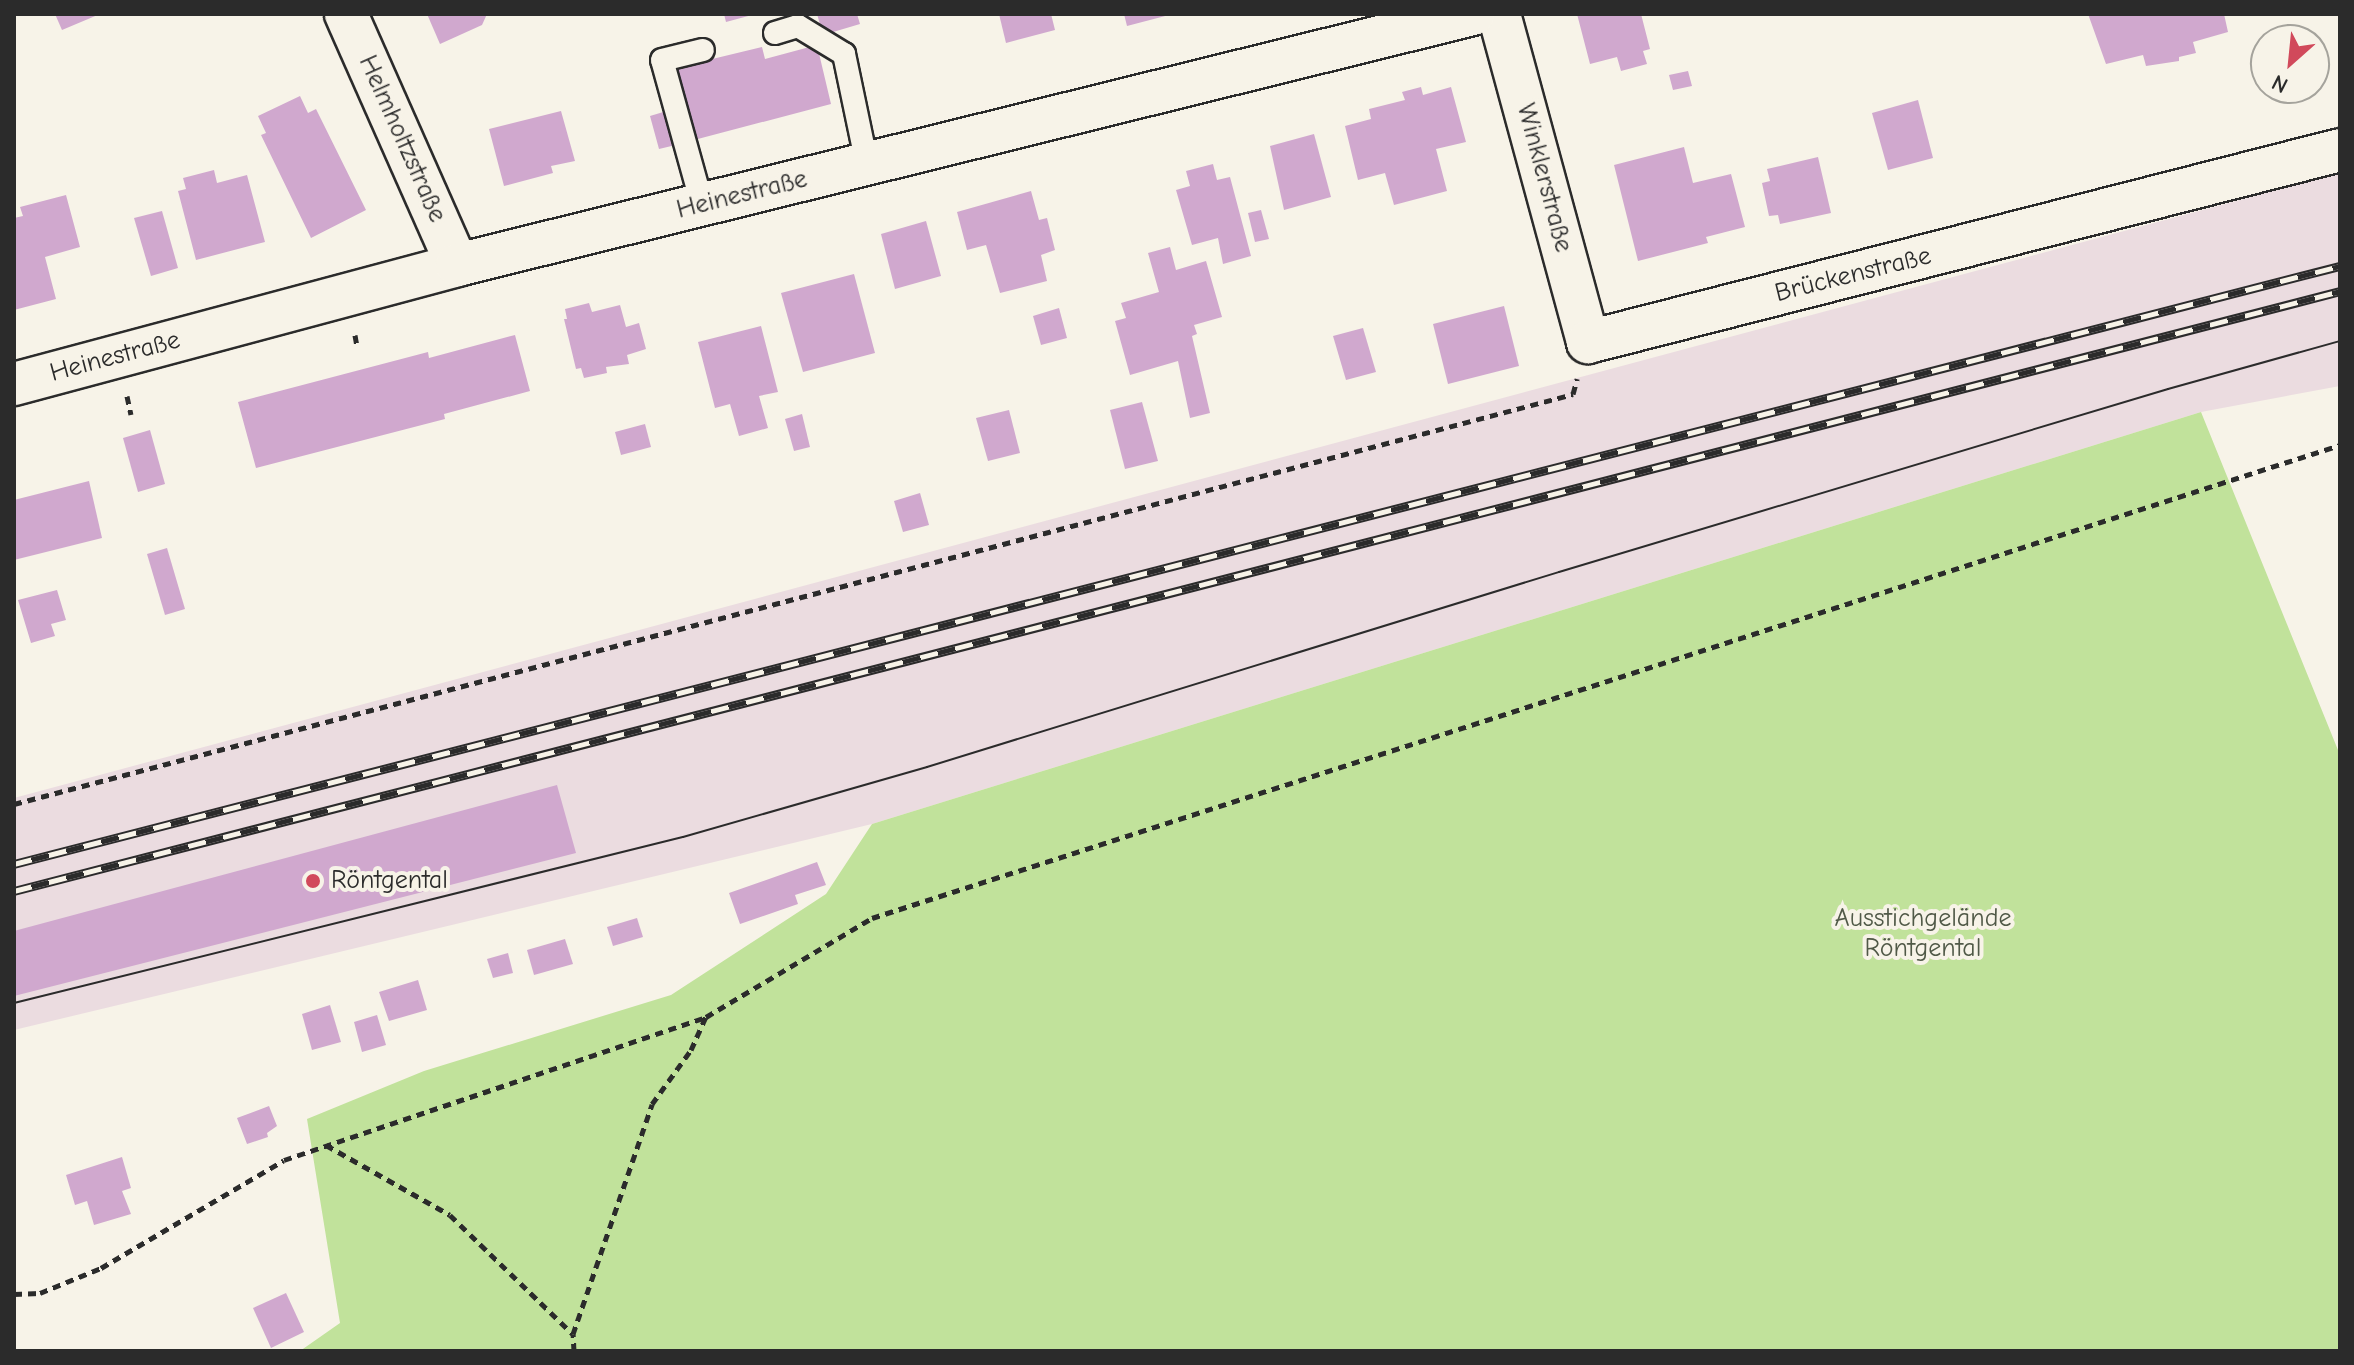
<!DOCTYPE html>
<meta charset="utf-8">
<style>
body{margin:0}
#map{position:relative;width:2354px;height:1365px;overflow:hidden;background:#f7f3e8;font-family:"Comic Neue",sans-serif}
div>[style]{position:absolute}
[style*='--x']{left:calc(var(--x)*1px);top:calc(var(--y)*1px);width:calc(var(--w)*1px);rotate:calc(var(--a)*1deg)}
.built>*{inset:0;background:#ebdce0}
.green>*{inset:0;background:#c1e29b}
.building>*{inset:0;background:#d0a8ce}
.path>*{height:5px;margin-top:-2.5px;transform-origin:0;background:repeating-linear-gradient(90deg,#2b2b2b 0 8px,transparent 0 14px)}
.roads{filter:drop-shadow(2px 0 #2b2b2b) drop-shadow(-2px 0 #2b2b2b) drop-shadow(0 2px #2b2b2b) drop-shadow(0 -2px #2b2b2b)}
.service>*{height:22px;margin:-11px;padding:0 11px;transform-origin:11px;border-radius:11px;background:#f7f3e8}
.minor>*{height:42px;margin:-21px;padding:0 21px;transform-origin:21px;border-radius:21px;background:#f7f3e8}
.tram>*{height:2px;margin:-1px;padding:0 1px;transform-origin:1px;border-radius:1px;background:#2b2b2b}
.rail>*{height:9px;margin-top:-4.5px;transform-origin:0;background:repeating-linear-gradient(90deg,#f7f3e8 0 18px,#2b2b2b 0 36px);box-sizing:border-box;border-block:2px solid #2b2b2b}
.dots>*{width:22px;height:22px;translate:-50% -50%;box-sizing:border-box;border:4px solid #f7f3e8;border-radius:50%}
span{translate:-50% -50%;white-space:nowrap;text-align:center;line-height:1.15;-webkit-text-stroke:8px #f7f3e8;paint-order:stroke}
.street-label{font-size:26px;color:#2b2b2b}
.poi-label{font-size:26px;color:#2b2b2b}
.left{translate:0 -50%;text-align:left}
.park-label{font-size:26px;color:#505947}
.frame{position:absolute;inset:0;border:16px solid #2b2b2b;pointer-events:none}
.north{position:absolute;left:2250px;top:24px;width:80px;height:80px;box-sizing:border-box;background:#f7f3e8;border:2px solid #a5a39c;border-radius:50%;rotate:207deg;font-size:22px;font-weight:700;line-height:32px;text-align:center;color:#2b2b2b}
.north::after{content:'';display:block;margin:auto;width:28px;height:36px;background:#d1495b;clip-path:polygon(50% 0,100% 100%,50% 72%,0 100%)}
</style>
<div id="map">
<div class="built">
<div style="clip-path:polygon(2340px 173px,2340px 386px,2201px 412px,872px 824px,14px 1030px,14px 798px)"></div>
</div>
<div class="green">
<div style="clip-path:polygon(2201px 412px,2340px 755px,2340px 1351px,300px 1351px,340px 1323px,307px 1119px,424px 1071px,671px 995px,826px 894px,872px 824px)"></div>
</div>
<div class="building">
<div style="clip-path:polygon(55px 14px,100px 14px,62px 30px)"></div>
<div style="clip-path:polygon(427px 14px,487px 14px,482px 25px,440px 44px)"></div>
<div style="clip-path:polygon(724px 14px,752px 14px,752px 15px,726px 22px)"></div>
<div style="clip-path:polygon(817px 14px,857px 14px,860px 24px,823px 35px)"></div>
<div style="clip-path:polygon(999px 14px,1051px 14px,1055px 30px,1006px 43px)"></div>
<div style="clip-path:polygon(1124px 14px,1169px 14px,1169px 15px,1127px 26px)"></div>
<div style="clip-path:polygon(1577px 14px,1641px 14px,1650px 49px,1643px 51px,1647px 64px,1621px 71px,1617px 57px,1590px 64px)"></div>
<div style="clip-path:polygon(2088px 14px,2224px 14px,2228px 32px,2193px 42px,2196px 53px,2179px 57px,2179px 61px,2146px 66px,2143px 55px,2106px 64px)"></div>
<div style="clip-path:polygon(817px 45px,831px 104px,694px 140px,675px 68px,762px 47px,765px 59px)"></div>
<div style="clip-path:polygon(1688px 71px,1692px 86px,1673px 90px,1669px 75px)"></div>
<div style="clip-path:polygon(1421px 87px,1423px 95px,1451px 87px,1466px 142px,1436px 149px,1447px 191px,1394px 205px,1385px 173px,1358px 180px,1345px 126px,1371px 119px,1369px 109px,1405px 100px,1402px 92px)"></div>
<div style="clip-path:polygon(300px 96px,308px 113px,316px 109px,366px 210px,311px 238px,261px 135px,266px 133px,258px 116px)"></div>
<div style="clip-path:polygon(1918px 100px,1933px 158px,1888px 170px,1872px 113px)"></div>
<div style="clip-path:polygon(670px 110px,680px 144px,659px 149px,650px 116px)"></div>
<div style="clip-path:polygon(561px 111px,575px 161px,551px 166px,553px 173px,504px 186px,489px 129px)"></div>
<div style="clip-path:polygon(1314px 134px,1331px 197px,1284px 210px,1270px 146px)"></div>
<div style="clip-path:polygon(1684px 147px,1693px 183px,1731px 174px,1745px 227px,1706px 237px,1708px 243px,1638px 261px,1614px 165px)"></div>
<div style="clip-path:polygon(1818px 157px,1831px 213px,1780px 224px,1778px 215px,1769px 216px,1762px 183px,1770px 181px,1767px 169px)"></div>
<div style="clip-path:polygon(1213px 164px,1217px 180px,1230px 177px,1251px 256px,1223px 264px,1218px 238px,1192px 245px,1176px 190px,1190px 186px,1186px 171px)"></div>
<div style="clip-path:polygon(214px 170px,217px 183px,247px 175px,265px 242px,196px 260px,178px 191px,186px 189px,183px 178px)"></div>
<div style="clip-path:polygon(1031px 191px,1039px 220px,1047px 218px,1055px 250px,1041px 255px,1047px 281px,1000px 293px,986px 245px,967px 250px,957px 212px)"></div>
<div style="clip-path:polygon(66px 195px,80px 247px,45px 257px,56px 299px,14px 310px,14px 218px,23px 216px,20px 207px)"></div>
<div style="clip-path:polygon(1261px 210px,1269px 239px,1255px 242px,1248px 213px)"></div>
<div style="clip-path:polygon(162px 211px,178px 268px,151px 276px,134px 218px)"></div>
<div style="clip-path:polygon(926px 221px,941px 276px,895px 289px,881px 234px)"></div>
<div style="clip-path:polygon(1170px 247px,1176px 270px,1206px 261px,1222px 317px,1194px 325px,1197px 334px,1192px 336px,1210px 413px,1190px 418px,1178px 361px,1130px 375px,1115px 321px,1126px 318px,1121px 303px,1159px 292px,1148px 253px)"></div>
<div style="clip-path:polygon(854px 274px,875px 353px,803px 372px,781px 293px)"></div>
<div style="clip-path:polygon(589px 303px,592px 312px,620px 305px,626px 327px,639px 323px,646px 349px,627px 355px,629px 364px,606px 367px,607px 373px,584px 378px,581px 368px,576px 369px,564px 319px,567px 319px,565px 309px)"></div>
<div style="clip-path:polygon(1504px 306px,1519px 366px,1448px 384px,1433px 324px)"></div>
<div style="clip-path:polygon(1059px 308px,1067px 338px,1041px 345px,1033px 316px)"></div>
<div style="clip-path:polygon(761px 326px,778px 392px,759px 396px,768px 428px,739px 436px,730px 404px,715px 408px,698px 342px)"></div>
<div style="clip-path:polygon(1363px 328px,1376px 372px,1346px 380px,1333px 336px)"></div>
<div style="clip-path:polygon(515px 335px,530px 391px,444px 414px,445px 419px,256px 468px,238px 402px,428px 352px,429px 358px)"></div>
<div style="clip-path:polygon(1142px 402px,1158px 461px,1125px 469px,1110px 410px)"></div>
<div style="clip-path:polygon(1009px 410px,1020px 453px,988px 461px,976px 418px)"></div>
<div style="clip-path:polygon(802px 414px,810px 447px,794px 451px,785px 419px)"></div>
<div style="clip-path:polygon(645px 424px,651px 447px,621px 455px,615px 432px)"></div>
<div style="clip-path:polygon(150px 430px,165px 484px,138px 492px,123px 438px)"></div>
<div style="clip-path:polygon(89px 481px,102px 538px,14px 560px,14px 500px)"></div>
<div style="clip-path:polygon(920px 493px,929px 525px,903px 532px,894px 501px)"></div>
<div style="clip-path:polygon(167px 548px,185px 609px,165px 615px,147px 554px)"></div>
<div style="clip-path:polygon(57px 590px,66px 620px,51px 624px,55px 636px,31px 643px,18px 600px)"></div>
<div style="clip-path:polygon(557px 785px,576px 853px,14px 996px,14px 931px)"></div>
<div style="clip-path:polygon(817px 862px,826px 885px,795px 895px,798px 904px,740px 924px,729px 893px)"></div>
<div style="clip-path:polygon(637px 918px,643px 937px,613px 946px,607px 927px)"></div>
<div style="clip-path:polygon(565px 939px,573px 964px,534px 975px,527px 950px)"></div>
<div style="clip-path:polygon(508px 953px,513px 973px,493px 978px,487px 959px)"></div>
<div style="clip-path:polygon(418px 980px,427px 1010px,389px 1021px,379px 992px)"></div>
<div style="clip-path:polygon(330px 1005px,341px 1042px,312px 1050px,302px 1014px)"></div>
<div style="clip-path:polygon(377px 1015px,386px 1045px,362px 1052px,354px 1022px)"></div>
<div style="clip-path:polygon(269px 1106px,277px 1126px,267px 1133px,268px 1137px,247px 1144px,237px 1118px)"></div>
<div style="clip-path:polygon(122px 1157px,131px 1188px,122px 1191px,131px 1214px,94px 1225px,87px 1201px,75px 1205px,66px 1175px)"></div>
<div style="clip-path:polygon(286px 1293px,304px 1332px,271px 1348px,253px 1308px)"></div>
</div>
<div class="path">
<div style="--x:355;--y:335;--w:11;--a:80"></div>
<div style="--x:127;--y:396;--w:19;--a:78"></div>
<div style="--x:14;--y:804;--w:1612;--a:-14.73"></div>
<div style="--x:1573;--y:394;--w:16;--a:-75"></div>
<div style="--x:326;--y:1145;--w:142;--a:29.4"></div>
<div style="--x:450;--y:1215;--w:171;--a:44.1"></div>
<div style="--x:14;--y:1294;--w:26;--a:-2"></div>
<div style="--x:40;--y:1293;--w:66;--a:-22.3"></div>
<div style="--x:101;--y:1268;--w:212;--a:-30.5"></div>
<div style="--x:284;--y:1160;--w:446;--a:-18.7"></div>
<div style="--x:706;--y:1017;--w:193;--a:-30.8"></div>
<div style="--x:872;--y:918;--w:1542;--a:-17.86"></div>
<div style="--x:574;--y:1351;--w:17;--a:-93"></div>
<div style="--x:573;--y:1334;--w:243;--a:-71"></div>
<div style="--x:652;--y:1104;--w:67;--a:-54.2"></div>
<div style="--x:691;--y:1050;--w:36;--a:-66"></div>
</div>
<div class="roads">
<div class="service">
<div style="--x:775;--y:33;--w:24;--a:-17"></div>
<div style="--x:798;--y:26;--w:54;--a:31.3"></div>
<div style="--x:844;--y:54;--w:112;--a:78.2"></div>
<div style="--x:702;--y:204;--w:149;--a:-105.5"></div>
<div style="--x:662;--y:60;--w:42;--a:-13.7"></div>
</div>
<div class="minor">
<div style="--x:346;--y:14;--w:274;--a:66.1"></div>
<div style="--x:1499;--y:14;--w:340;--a:74.8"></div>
<div style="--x:1588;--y:342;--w:776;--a:-14.32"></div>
<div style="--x:14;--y:384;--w:459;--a:-15"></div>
<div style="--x:457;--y:265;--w:1047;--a:-13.88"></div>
</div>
</div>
<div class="tram">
<div style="--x:14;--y:1003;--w:689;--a:-13.94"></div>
<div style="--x:683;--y:837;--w:254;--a:-16"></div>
<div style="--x:927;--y:767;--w:661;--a:-17.15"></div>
<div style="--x:1559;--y:572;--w:636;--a:-16.73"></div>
<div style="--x:2168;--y:389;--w:179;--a:-15.6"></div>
</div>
<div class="rail">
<div style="--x:14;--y:864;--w:2402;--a:-14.42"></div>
<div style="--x:14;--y:891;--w:2402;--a:-14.46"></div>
</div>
<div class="dots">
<div style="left:313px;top:881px;background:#d1495b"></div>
</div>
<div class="street-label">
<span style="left:402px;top:139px;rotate:66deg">Helmholtzstraße</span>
<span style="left:1544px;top:178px;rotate:75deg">Winklerstraße</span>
<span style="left:742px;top:195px;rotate:-14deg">Heinestraße</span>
<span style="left:1853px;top:275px;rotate:-14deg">Brückenstraße</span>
<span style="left:115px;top:357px;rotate:-15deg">Heinestraße</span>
</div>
<div class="poi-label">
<span class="left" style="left:331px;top:881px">Röntgental</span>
</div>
<div class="park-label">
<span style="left:1923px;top:934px">Ausstichgelände<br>Röntgental</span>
</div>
<div class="frame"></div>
<div class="north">N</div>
</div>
